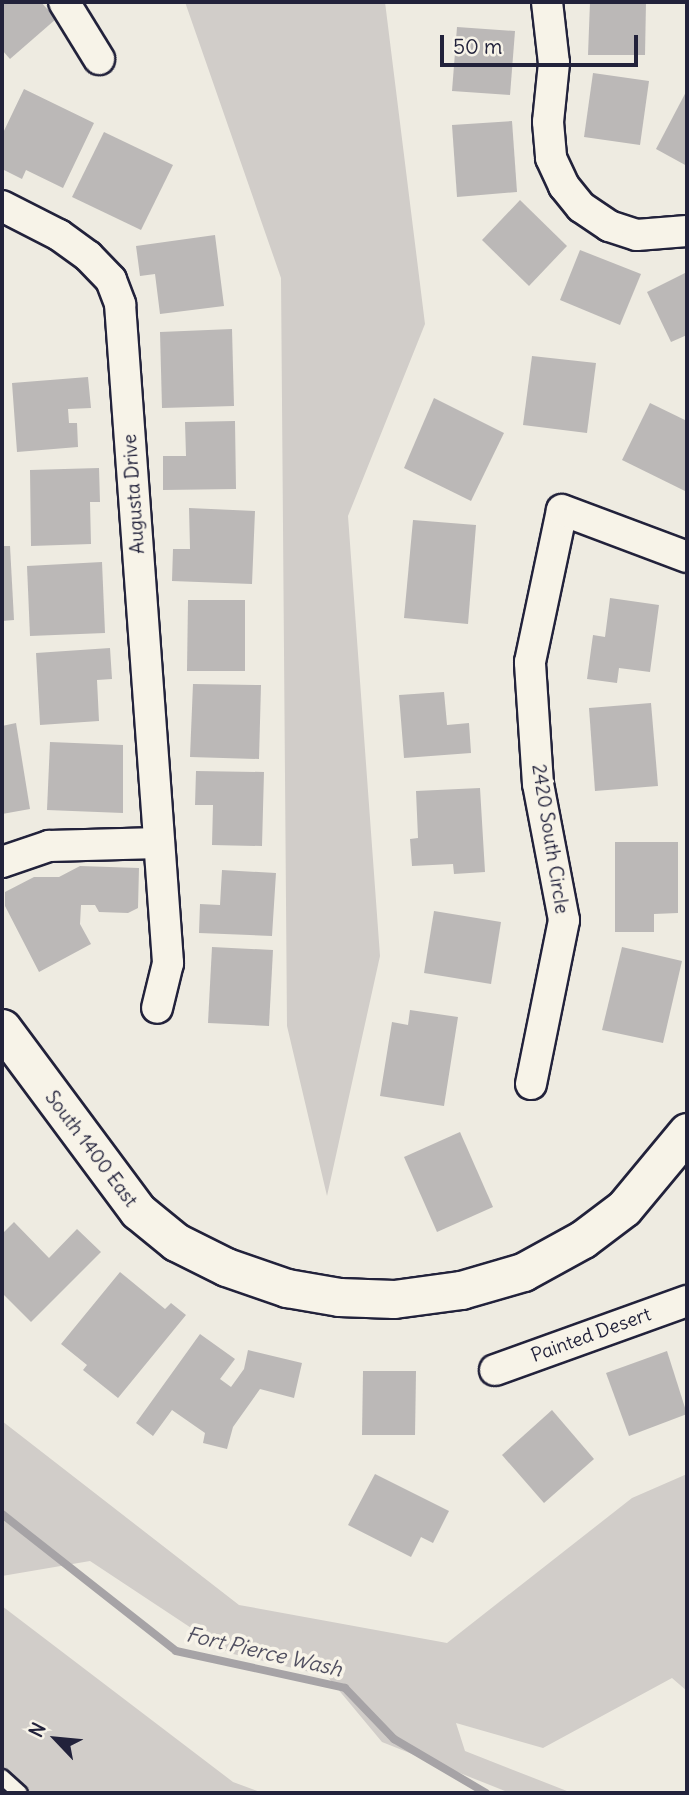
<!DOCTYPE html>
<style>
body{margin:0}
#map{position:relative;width:689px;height:1795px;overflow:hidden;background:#eeebe1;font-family:Delius,sans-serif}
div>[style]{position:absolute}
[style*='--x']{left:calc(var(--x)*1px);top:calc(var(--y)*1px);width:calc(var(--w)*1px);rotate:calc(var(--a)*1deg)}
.green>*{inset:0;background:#d1cdc9}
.stream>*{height:8px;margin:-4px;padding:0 4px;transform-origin:4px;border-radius:4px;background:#a6a3a6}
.building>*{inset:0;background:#bbb8b7}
.roads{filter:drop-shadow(2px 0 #22223b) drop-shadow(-2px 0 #22223b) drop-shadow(0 2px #22223b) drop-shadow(0 -2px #22223b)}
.service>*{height:14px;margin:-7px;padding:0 7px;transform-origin:7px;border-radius:7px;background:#f7f3e8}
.minor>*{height:30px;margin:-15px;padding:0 15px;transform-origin:15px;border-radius:15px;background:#f7f3e8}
.tertiary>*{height:37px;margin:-18.5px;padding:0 18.5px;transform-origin:18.5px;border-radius:18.5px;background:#f7f3e8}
span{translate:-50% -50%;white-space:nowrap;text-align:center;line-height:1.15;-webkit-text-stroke:7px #f7f3e8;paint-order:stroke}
.street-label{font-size:19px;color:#22223b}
.water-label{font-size:21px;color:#504f60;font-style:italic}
.frame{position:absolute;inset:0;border:4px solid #22223b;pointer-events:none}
.north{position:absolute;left:21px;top:1704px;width:70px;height:70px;-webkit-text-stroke:5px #f7f3e8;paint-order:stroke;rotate:296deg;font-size:19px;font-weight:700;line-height:28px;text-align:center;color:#22223b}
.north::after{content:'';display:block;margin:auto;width:24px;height:32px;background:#22223b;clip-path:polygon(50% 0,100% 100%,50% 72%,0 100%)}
.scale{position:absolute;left:440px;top:35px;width:198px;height:32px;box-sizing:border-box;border:4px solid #22223b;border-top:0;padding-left:9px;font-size:21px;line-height:24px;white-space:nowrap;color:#22223b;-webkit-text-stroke:5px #f7f3e8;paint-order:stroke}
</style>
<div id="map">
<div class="green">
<div style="clip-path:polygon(185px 2px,385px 2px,425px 324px,348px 516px,380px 956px,327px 1196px,287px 1026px,281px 278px)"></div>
<div style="clip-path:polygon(2px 1421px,239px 1605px,447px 1643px,632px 1498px,687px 1474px,687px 1691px,672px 1678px,543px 1748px,456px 1723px,465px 1751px,572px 1793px,510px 1793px,382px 1742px,327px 1676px,229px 1653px,90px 1561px,2px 1576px)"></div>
<div style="clip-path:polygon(2px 1606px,233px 1782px,263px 1793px,2px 1793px)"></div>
</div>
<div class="stream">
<div style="--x:2;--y:1514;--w:221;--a:38.2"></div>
<div style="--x:176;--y:1651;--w:173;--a:12.3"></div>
<div style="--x:345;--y:1688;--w:71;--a:46.1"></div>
<div style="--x:394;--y:1739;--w:107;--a:30.4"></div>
</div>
<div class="building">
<div style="clip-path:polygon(2px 2px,41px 2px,56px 19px,10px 59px,2px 50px)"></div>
<div style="clip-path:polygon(590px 2px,646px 2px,645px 55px,588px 55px)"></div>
<div style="clip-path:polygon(457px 27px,515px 31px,510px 95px,452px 91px)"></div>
<div style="clip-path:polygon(593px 73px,649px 81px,640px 145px,584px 137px)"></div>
<div style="clip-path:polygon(24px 89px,94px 123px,63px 188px,26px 170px,22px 179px,2px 169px,2px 135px)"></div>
<div style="clip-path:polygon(687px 90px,687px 166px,656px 149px)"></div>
<div style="clip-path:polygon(512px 121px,517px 192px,457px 197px,452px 125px)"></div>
<div style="clip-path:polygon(104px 132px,173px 165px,141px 230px,72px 197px)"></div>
<div style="clip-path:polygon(520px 200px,567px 246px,529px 286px,482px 240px)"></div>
<div style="clip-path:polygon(215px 235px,224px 306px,160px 314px,155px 274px,140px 276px,136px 246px)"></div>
<div style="clip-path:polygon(580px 250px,641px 274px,620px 325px,560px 300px)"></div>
<div style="clip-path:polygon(687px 272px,687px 335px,671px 342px,647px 292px)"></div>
<div style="clip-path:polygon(232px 329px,234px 406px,162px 408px,160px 332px)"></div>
<div style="clip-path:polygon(532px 356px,596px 363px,587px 433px,523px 425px)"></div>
<div style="clip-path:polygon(88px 377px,91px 408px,68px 409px,69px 423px,77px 423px,78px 447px,17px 452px,12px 383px)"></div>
<div style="clip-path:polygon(434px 398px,504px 433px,471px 501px,404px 468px)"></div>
<div style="clip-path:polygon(650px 403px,687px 421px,687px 492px,622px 460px)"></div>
<div style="clip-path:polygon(235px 421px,236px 489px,163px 490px,163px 456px,186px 456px,185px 422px)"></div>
<div style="clip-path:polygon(99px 468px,100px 502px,90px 502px,91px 544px,31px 546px,30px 470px)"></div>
<div style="clip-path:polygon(189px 508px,255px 511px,252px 584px,172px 581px,173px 549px,190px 549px)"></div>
<div style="clip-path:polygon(413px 520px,476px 525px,468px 624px,404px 618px)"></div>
<div style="clip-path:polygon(2px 546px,10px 546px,14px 620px,2px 621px)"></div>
<div style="clip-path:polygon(102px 562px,105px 633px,30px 636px,27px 566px)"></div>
<div style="clip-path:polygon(610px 598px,659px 605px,650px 672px,619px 668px,617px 683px,587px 679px,593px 635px,605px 637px)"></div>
<div style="clip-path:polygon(188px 600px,245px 600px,245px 671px,187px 671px)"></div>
<div style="clip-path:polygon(110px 648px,112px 679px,97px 680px,99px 721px,40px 725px,36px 653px)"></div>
<div style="clip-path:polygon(193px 684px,261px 685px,259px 759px,190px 757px)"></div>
<div style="clip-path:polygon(444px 692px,447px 725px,469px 723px,471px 753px,404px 758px,399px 695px)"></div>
<div style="clip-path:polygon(651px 703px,658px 786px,595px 791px,589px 708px)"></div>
<div style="clip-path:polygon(16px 723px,30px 809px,2px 814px,2px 726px)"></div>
<div style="clip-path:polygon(50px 742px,123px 745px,123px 813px,47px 810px)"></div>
<div style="clip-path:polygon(196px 771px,264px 772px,262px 846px,212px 845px,213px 805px,195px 805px)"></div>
<div style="clip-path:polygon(480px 788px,485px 872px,454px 874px,453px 864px,412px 866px,410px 839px,418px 838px,416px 791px)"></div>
<div style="clip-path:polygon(615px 842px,678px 842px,678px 913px,654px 914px,654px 932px,615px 932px)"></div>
<div style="clip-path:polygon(80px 866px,139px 868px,138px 908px,128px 913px,99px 912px,95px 905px,81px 905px,80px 924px,91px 944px,39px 972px,5px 906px,5px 892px,34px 877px,59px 877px)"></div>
<div style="clip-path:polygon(222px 870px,276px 873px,272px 936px,199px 933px,200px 904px,220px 905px)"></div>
<div style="clip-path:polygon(434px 911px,501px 922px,491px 984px,424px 973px)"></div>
<div style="clip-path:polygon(212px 947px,273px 950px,269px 1026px,208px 1023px)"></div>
<div style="clip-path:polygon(622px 947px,682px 961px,663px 1043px,602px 1030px)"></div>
<div style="clip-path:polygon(410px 1010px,458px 1017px,444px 1106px,380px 1096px,392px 1022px,408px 1025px)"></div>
<div style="clip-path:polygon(460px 1132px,493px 1207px,437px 1232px,404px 1157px)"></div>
<div style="clip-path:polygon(14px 1222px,49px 1258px,77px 1229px,101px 1252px,31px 1322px,2px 1293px,2px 1234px)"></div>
<div style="clip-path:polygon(120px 1272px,165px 1309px,171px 1303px,186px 1315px,118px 1398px,83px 1370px,87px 1365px,61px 1344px)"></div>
<div style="clip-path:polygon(200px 1334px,235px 1359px,220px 1379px,231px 1387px,244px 1369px,248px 1350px,302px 1363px,294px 1398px,260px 1389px,233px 1427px,227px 1449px,203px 1443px,205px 1433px,172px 1410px,153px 1436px,136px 1423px)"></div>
<div style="clip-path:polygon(667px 1351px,687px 1414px,629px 1436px,606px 1373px)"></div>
<div style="clip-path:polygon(363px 1371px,416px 1371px,415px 1435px,362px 1435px)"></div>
<div style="clip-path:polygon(552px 1410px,594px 1459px,544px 1503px,502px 1455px)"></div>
<div style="clip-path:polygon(375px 1474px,449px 1511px,433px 1543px,421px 1537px,411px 1557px,348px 1525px)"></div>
</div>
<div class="roads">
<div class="service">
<div style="--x:2;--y:1777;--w:24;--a:42"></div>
</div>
<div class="minor">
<div style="--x:64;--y:2;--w:67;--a:58.4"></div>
<div style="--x:547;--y:2;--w:61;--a:83.5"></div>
<div style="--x:554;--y:63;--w:59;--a:95.8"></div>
<div style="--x:548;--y:122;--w:36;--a:85"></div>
<div style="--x:551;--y:158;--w:31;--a:65"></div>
<div style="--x:564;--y:186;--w:27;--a:51"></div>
<div style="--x:581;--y:207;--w:34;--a:34"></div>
<div style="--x:609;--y:226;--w:29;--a:18"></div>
<div style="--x:637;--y:235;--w:50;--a:-4.6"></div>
<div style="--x:2;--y:206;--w:64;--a:27"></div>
<div style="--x:59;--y:235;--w:36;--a:36"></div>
<div style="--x:88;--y:256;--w:33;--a:46"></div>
<div style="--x:111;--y:280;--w:26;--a:69"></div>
<div style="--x:120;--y:304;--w:661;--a:85.83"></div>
<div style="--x:168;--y:963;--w:46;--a:103.7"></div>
<div style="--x:2;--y:862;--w:50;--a:-18.8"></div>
<div style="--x:49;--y:846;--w:110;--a:-1.6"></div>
<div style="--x:531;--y:1084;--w:167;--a:-78.6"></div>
<div style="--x:564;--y:920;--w:138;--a:-100.8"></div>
<div style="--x:538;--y:784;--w:122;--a:-93.8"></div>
<div style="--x:530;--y:662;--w:155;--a:-78.1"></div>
<div style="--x:562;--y:510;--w:134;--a:20.6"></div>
<div style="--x:495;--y:1370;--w:204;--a:-19.8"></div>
</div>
<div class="tertiary">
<div style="--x:2;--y:1028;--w:228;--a:53.4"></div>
<div style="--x:138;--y:1211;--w:49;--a:39.2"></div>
<div style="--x:176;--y:1242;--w:56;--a:26.6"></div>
<div style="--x:226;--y:1267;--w:65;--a:19"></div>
<div style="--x:287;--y:1288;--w:53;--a:9.8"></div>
<div style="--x:339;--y:1297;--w:55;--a:2.1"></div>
<div style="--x:394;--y:1299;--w:68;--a:-7.7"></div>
<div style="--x:461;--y:1290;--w:65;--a:-16.2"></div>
<div style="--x:523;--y:1272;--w:68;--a:-28.8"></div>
<div style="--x:583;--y:1239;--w:51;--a:-37.1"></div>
<div style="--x:624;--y:1208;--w:99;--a:-50.3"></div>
</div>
</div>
<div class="street-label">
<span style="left:134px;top:494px;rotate:-94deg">Augusta Drive</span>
<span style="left:550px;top:839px;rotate:81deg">2420 South Circle</span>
<span style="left:91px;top:1149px;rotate:53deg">South 1400 East</span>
<span style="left:591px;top:1335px;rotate:-20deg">Painted Desert</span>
</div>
<div class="water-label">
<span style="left:264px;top:1652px;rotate:13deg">Fort Pierce Wash</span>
</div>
<div class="frame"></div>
<div class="north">N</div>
<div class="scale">50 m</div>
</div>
